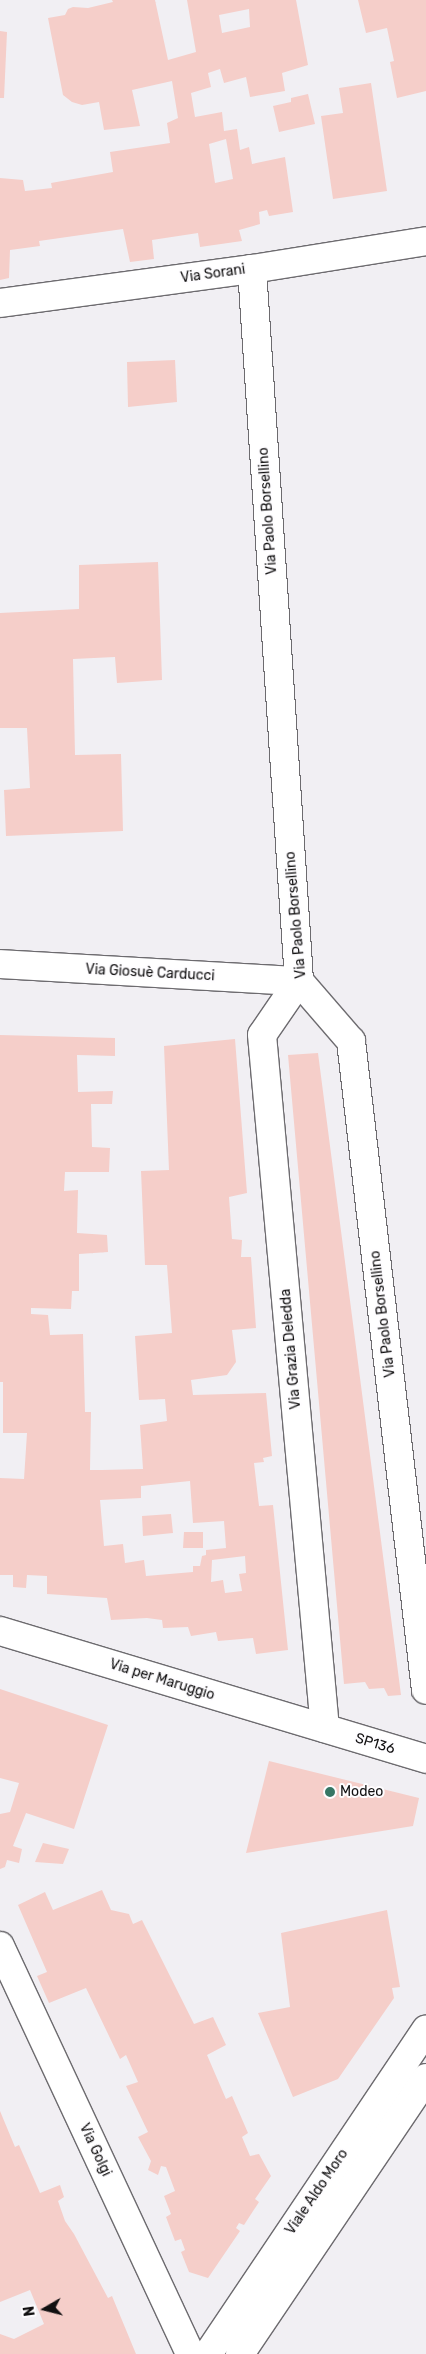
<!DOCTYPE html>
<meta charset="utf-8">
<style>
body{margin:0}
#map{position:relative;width:426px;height:2354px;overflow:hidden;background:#f1eff3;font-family:Rubik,sans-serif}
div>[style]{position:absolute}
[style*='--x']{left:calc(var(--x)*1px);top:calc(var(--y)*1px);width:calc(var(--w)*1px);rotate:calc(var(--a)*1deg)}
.building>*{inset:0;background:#f5cec9}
.roads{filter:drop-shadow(1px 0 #6d6b6f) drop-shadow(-1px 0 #6d6b6f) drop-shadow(0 1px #6d6b6f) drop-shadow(0 -1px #6d6b6f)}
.street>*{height:28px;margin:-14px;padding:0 14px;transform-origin:14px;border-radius:14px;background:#fff}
.secondary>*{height:28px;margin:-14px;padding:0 14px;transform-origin:14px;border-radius:14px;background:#fff}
.dots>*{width:14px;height:14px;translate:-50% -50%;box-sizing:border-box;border:2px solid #fefdff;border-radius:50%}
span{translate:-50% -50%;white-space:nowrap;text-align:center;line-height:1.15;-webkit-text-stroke:4px #fefdff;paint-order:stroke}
.street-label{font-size:14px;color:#111011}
.poi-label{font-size:14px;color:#111011}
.left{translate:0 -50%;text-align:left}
.north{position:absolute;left:20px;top:2284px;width:50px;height:50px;-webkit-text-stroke:4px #fefdff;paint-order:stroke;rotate:262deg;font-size:14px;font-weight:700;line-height:20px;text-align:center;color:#111011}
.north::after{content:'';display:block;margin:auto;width:18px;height:22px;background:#111011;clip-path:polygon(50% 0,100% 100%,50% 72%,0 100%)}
</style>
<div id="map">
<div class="building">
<div style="clip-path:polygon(evenodd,112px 0,155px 0,168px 60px,196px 52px,187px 0,296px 0,308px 65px,282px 73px,285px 91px,250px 97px,246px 77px,224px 83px,220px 69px,208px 73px,211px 87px,191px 93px,195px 117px,222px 112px,224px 131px,237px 129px,240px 150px,249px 147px,252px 164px,285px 157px,293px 212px,269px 216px,267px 210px,259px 212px,260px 224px,239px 230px,242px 241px,200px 247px,198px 233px,152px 240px,154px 259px,130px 262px,123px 229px,39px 241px,40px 246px,10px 250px,9px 278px,0 280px,0 178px,23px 180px,25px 191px,52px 188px,51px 183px,113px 172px,110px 152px,170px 143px,167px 123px,178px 118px,172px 81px,132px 90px,140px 126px,104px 130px,99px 102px,82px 105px,72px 102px,63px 95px,48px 18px,65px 15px,68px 9px,73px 7px,88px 8px,113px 2px,112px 0,249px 9px,250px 27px,222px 33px,219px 15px,249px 9px,112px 0,226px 139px,233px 179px,215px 183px,209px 144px,226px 139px)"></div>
<div style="clip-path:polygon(358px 0,426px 0,426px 91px,397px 98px,390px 62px,394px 61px,387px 28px,366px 33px)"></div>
<div style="clip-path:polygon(0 31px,7px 32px,4px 98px,0 98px)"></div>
<div style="clip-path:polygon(371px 83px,387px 191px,333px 199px,321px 116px,343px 113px,339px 88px)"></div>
<div style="clip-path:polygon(308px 94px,315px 124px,279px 132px,273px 106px,291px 102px,291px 98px)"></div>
<div style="clip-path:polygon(175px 360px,177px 402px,128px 407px,127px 362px)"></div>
<div style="clip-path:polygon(158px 562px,162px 680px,117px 683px,115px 657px,73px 659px,75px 755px,121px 754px,123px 831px,6px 836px,4px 790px,30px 788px,27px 728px,0 728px,0 613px,79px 609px,79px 565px)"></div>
<div style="clip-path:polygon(evenodd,0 1035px,115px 1038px,115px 1056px,77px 1055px,78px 1092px,113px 1091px,112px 1104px,91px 1104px,92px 1147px,110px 1148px,109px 1172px,65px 1172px,64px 1191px,78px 1190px,77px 1233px,107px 1235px,108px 1252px,79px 1254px,79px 1291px,72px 1291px,71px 1309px,31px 1308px,31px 1314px,48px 1315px,50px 1335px,83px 1334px,85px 1412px,91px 1412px,90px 1470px,102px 1470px,143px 1469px,140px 1425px,167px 1421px,165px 1399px,139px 1400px,135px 1336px,172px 1333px,167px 1265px,145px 1265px,141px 1171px,169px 1170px,164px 1046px,235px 1039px,247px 1193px,229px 1197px,232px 1239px,242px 1240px,241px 1257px,251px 1257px,256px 1328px,232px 1330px,236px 1362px,227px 1375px,191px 1380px,193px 1395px,266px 1393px,272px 1456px,263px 1458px,264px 1462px,254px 1463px,259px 1506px,273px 1505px,288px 1650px,256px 1654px,253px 1638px,218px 1641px,216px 1632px,191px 1636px,188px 1627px,163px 1628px,162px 1620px,147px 1618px,111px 1620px,107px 1598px,47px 1594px,47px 1576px,27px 1575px,26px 1588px,13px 1587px,13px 1575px,0 1575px,0 1478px,24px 1479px,27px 1433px,3px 1433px,3px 1382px,0 1382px,0 1035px,190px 1481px,193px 1523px,224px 1521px,226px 1548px,206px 1550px,206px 1555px,202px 1556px,200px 1566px,193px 1566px,193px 1572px,146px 1576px,144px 1560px,125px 1563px,123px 1544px,104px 1546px,100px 1500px,141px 1498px,141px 1486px,190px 1481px,0 1035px,245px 1556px,246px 1573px,239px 1574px,242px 1591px,225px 1593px,223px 1580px,211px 1582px,212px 1560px,245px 1556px)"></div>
<div style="clip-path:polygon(318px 1053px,401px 1695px,388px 1696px,384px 1688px,369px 1689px,365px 1682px,344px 1684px,288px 1055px)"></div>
<div style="clip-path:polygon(171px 1514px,173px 1533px,143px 1536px,142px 1516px)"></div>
<div style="clip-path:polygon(184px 1532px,203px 1532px,203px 1548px,183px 1548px)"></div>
<div style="clip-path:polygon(0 1689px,108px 1725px,74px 1829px,26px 1813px,13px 1846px,22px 1849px,19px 1863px,7px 1860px,5px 1867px,0 1869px,0 1814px,10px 1812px,19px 1783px,0 1778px)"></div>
<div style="clip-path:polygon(269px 1761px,419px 1798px,413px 1826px,246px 1853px)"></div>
<div style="clip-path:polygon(43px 1843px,69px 1849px,63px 1864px,35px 1862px)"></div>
<div style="clip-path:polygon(102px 1890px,111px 1910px,129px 1914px,133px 1924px,142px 1920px,194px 2024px,213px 2017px,226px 2045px,207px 2055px,226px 2099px,232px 2096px,248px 2133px,242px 2137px,250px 2156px,259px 2154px,271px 2176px,255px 2199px,259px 2202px,244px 2225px,239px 2223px,236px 2228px,240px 2231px,208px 2278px,189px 2272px,181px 2252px,185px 2250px,181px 2239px,175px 2241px,166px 2217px,171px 2214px,164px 2196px,175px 2191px,166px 2167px,161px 2166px,158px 2175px,148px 2170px,151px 2161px,138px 2137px,148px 2132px,126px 2086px,138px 2082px,126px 2055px,120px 2059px,86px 1988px,49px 2003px,37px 1976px,47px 1972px,18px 1905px,45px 1892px,53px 1910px)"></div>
<div style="clip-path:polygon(387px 1910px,400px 1987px,392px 1988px,394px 1998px,338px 2079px,293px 2097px,258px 2013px,290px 2007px,281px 1933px)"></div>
<div style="clip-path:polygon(0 2111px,15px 2147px,19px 2145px,40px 2193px,60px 2185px,64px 2197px,58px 2201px,65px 2221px,74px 2234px,108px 2298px,112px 2296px,136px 2354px,0 2354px,0 2334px,14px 2339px,44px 2324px,30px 2290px,0 2302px)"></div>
</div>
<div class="roads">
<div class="street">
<div style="--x:252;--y:269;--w:714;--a:86.22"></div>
<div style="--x:299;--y:981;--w:79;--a:49.1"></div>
<div style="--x:351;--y:1041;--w:653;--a:83.41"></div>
<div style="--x:0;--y:303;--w:254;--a:-7.7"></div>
<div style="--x:252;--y:269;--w:176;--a:-9.1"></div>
<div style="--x:0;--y:964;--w:299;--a:3.3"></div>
<div style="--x:299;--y:981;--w:65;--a:124.4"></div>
<div style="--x:262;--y:1035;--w:696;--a:84.81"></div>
<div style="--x:0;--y:1946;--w:450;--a:65"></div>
</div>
<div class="secondary">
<div style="--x:0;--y:1631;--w:445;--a:16.7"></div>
<div style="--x:208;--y:2354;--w:391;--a:-56.1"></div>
<div style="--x:240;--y:2354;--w:333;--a:-56"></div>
</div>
</div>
<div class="dots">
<div style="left:330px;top:1792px;background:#367664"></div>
</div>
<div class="street-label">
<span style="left:213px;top:274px;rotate:-8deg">Via Sorani</span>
<span style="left:268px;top:511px;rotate:-94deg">Via Paolo Borsellino</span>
<span style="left:296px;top:915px;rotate:-95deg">Via Paolo Borsellino</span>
<span style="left:150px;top:973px;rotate:3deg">Via Giosuè Carducci</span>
<span style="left:383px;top:1314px;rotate:-97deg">Via Paolo Borsellino</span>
<span style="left:291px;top:1349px;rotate:-95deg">Via Grazia Deledda</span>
<span style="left:162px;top:1680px;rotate:17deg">Via per Maruggio</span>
<span style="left:375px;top:1744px;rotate:17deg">SP136</span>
<span style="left:95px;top:2150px;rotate:65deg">Via Golgi</span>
<span style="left:317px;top:2192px;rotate:-56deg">Viale Aldo Moro</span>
</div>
<div class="poi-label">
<span class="left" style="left:340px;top:1792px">Modeo</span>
</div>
<div class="north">N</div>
</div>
